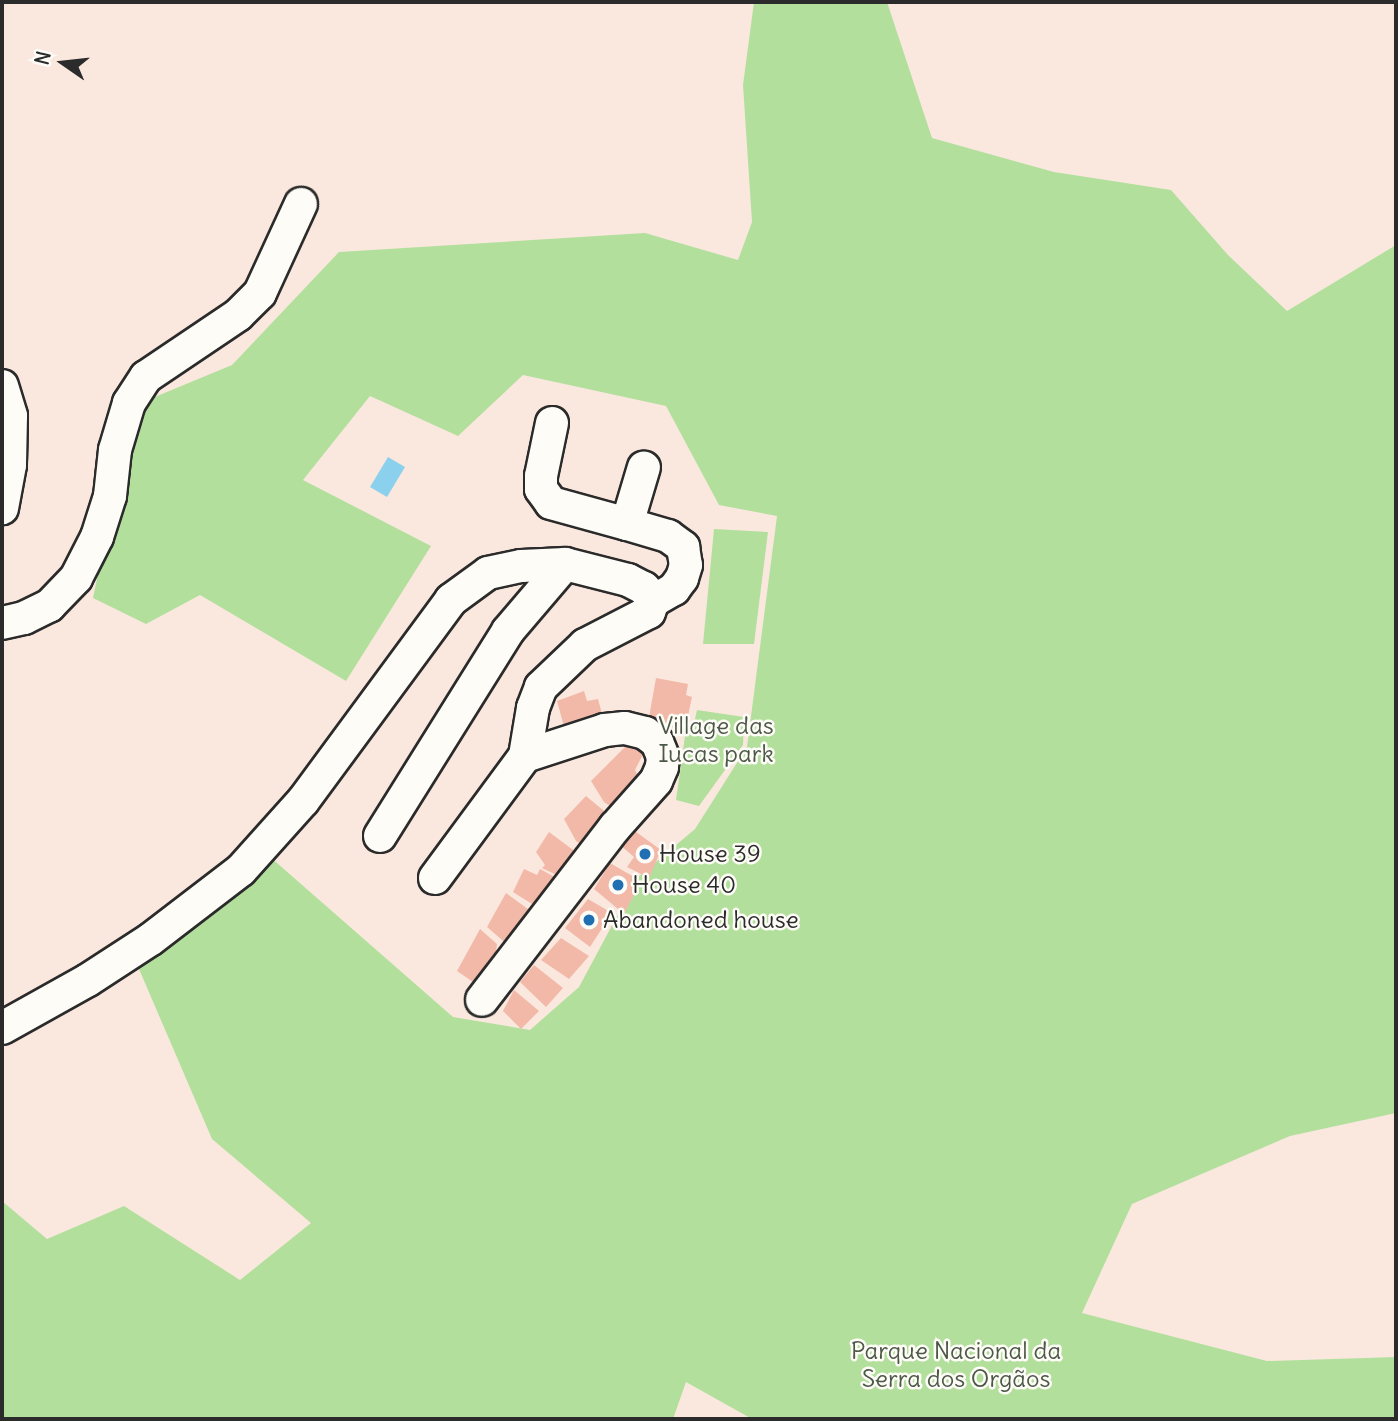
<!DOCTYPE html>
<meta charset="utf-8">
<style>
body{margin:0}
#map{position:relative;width:1398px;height:1421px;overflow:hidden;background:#fae8df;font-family:Delius,sans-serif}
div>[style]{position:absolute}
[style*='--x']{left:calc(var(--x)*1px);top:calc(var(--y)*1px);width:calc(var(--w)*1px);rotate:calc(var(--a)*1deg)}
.green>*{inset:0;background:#b3df9d}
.water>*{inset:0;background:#8bd0ed}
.building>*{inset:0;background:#f2b9a8}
.roads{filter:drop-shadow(2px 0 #2b2b2b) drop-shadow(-2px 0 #2b2b2b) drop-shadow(0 2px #2b2b2b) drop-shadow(0 -2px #2b2b2b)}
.street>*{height:32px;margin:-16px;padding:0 16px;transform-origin:16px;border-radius:16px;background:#fdfcf7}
.dots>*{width:19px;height:19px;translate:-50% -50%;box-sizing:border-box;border:4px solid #fdfcf7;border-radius:50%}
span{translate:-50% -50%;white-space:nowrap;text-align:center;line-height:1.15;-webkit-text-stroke:5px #fdfcf7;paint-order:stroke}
.park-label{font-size:24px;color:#4d5848}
.poi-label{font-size:24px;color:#2b2b2b}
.left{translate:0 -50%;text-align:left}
.frame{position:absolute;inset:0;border:4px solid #2b2b2b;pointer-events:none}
.north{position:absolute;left:28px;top:28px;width:70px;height:70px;-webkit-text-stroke:5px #fdfcf7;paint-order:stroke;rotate:284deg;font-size:19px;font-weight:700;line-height:28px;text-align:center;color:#2b2b2b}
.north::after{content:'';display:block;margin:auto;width:24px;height:32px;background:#2b2b2b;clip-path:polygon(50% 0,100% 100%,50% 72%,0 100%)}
</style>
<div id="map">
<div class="green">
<div style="clip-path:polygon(754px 2px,887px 2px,932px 138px,1054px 172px,1171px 190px,1228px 255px,1287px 311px,1396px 245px,1396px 1113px,1290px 1136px,1132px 1204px,1082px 1313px,1267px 1361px,1396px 1357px,1396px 1419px,752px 1419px,686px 1382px,673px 1419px,2px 1419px,2px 1201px,47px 1239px,124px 1206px,240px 1280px,311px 1223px,212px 1139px,136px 962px,269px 856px,453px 1017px,530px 1030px,579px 987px,638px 877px,695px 829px,747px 747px,777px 516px,719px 505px,666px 406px,523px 375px,458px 436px,370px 396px,303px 480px,431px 546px,346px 681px,200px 595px,146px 624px,93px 598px,133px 406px,232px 365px,339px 252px,645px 233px,738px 260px,752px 222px,743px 85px)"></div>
<div style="clip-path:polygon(714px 529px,768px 532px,754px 644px,703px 644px)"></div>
<div style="clip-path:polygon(697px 710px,744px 717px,743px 745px,699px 806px,676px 800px,685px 736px,692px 732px)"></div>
</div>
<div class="water">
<div style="clip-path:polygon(388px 457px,405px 467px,387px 497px,370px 487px)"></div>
</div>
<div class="building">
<div style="clip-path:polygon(656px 678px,688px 684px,686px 695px,692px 697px,685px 730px,648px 723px)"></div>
<div style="clip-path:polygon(584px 691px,587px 701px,598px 699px,604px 721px,566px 734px,557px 701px)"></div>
<div style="clip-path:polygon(629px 743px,643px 754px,635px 770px,644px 788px,620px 813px,604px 802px,591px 781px)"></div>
<div style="clip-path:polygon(586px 796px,609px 815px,590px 850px,576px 841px,564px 819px)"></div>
<div style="clip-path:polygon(632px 829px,661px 850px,649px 878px,627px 867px,634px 857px,619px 844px)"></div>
<div style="clip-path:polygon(549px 832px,584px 858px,567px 880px,542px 868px,545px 865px,536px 852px)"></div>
<div style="clip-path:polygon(610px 863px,641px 881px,624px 914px,594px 889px)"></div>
<div style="clip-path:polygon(524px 869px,537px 875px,540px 869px,562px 881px,540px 909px,513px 892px)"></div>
<div style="clip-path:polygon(506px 893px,532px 912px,509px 946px,487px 927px)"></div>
<div style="clip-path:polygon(588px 899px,612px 913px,590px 947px,565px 928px)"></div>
<div style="clip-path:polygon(480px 929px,497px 944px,496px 951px,505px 959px,494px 983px,483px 972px,473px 982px,457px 971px)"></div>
<div style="clip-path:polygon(561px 938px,589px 956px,569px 979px,541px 960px)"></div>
<div style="clip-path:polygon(534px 965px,563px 988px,546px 1007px,520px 982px)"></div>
<div style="clip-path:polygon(514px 990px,539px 1011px,521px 1029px,503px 1011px)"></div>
</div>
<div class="roads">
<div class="street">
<div style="--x:2;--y:386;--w:31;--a:73"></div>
<div style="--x:11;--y:416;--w:49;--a:91.2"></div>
<div style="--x:10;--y:465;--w:44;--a:100.5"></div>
<div style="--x:552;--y:423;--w:54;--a:101.7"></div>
<div style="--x:541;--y:476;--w:13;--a:90"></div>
<div style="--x:541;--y:489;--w:17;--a:54"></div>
<div style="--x:551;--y:503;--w:79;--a:15.4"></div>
<div style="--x:627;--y:524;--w:59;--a:-73.4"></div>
<div style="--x:627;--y:524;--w:43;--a:16.3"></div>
<div style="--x:668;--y:536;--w:19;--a:36"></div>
<div style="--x:683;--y:547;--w:18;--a:81"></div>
<div style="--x:686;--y:565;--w:14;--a:107"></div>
<div style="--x:682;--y:578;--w:14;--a:126"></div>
<div style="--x:674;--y:589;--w:24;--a:150"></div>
<div style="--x:2;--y:623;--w:23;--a:-13"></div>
<div style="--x:24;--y:618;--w:28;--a:-26"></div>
<div style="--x:49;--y:606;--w:39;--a:-46"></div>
<div style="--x:76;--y:578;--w:46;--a:-62.9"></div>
<div style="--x:97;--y:537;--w:43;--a:-72.4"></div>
<div style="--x:110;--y:496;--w:46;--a:-83.8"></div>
<div style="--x:115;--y:450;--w:49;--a:-73.4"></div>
<div style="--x:129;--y:403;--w:31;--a:-57"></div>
<div style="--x:146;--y:377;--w:111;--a:-34"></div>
<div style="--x:238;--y:315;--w:31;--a:-45"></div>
<div style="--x:260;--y:293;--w:98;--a:-65.3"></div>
<div style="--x:380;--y:836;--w:242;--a:-58"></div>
<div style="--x:508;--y:631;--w:88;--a:-49.6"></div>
<div style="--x:435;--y:878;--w:152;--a:-53.6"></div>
<div style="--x:2;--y:1028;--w:98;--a:-29.2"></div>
<div style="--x:88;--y:980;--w:75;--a:-33.1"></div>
<div style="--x:151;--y:939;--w:113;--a:-37.5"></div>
<div style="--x:241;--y:870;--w:93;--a:-48.1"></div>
<div style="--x:303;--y:801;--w:250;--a:-53.6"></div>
<div style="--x:451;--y:600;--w:46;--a:-36.1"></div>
<div style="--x:488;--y:573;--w:34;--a:-12"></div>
<div style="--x:521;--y:566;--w:44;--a:-2.6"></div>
<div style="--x:565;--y:564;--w:65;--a:14.3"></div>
<div style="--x:628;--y:580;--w:18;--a:27"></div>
<div style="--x:644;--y:588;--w:16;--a:55"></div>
<div style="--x:653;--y:601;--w:12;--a:110"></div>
<div style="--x:649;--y:612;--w:72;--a:152.7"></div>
<div style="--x:585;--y:645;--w:61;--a:136.3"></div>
<div style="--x:541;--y:687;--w:22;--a:111"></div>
<div style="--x:533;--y:708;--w:49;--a:99.5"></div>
<div style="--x:525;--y:756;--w:84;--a:-18"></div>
<div style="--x:605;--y:730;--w:20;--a:-6"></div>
<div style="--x:625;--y:728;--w:21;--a:14"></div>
<div style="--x:645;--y:733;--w:15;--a:37"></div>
<div style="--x:657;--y:742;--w:16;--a:68"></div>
<div style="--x:663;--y:757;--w:10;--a:96"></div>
<div style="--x:662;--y:767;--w:15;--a:113"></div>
<div style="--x:656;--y:781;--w:62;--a:131.7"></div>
<div style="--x:615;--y:827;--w:218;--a:127.6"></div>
</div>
</div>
<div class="dots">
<div style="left:645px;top:854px;background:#1f6fb2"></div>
<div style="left:618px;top:885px;background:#1f6fb2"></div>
<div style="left:589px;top:920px;background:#1f6fb2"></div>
</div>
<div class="park-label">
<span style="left:716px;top:740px">Village das<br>Iucas park</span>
<span style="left:956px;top:1365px">Parque Nacional da<br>Serra dos Orgãos</span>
</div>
<div class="poi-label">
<span class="left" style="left:659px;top:854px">House 39</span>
<span class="left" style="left:632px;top:885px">House 40</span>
<span class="left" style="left:603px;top:920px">Abandoned house</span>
</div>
<div class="frame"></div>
<div class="north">N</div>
</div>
